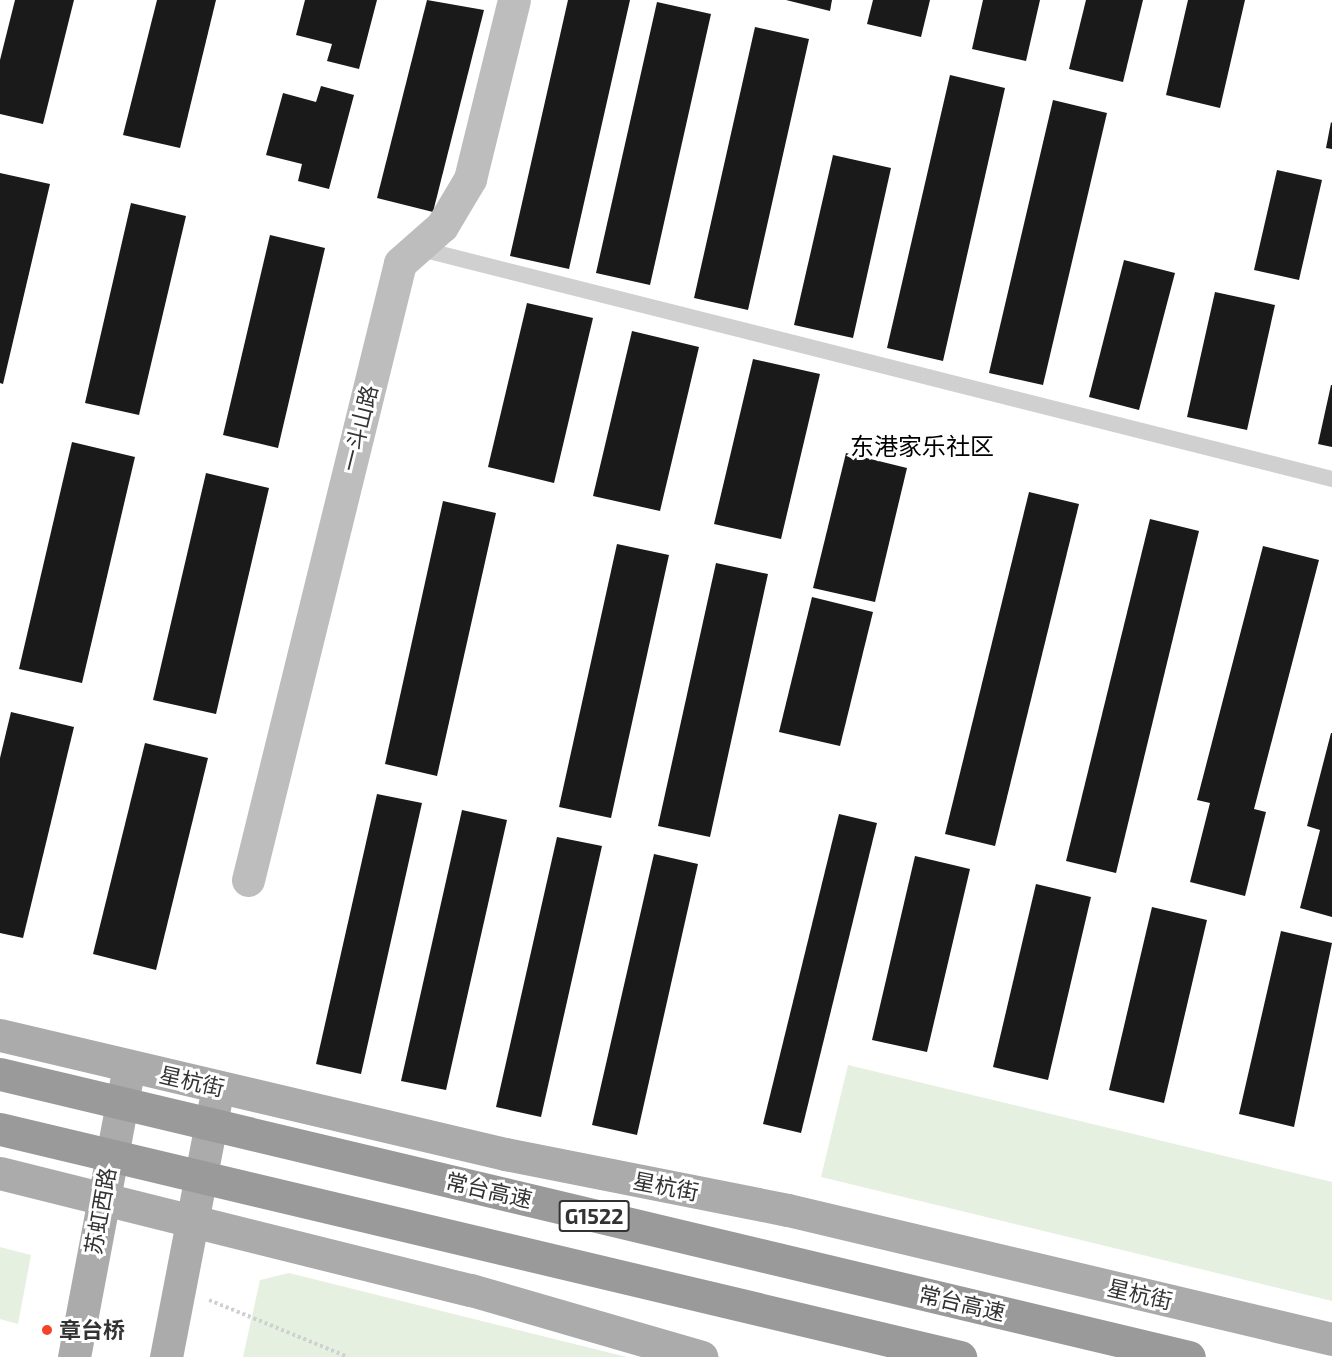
<!DOCTYPE html>
<meta charset="utf-8">
<style>
body{margin:0}
#map{position:relative;width:1332px;height:1357px;overflow:hidden;background:#fff;font-family:"Exo 2","Noto Sans SC",sans-serif}
div>[style]{position:absolute}
[style*='--x']{left:calc(var(--x)*1px);top:calc(var(--y)*1px);width:calc(var(--w)*1px);rotate:calc(var(--a)*1deg)}
.green>*{inset:0;background:#e6f0e0}
.building>*{inset:0;background:#1a1a1a}
.path>*{height:4px;margin-top:-2px;transform-origin:0;background:repeating-linear-gradient(90deg,#d0d0d0 0 3px,transparent 0 6px)}
.lane>*{height:16px;margin:-8px;padding:0 8px;transform-origin:8px;border-radius:8px;background:#d0d0d0}
.secondary>*{height:33px;margin:-16.5px;padding:0 16.5px;transform-origin:16.5px;border-radius:16.5px;background:#bdbdbd}
.primary>*{height:33px;margin:-16.5px;padding:0 16.5px;transform-origin:16.5px;border-radius:16.5px;background:#ababab}
.highway-bridge>*{height:33px;margin:-16.5px;padding:0 16.5px;transform-origin:16.5px;border-radius:16.5px;background:#9a9a9a}
.dots>*{width:16px;height:16px;translate:-50% -50%;box-sizing:border-box;border:3px solid #fff;border-radius:50%}
span{translate:-50% -50%;white-space:nowrap;text-align:center;line-height:1.15;-webkit-text-stroke:6px #fff;paint-order:stroke}
.shield-label span{padding:2px 4px;background:#fff;border:2px solid;border-radius:4px;-webkit-text-stroke-width:0}
.shield-label{font-size:21px;color:#333;font-weight:700}
.street-label{font-size:22px;color:#333}
.poi-label{font-size:22px;color:#333;font-weight:700}
.left{translate:0 -50%;text-align:left}
.neighbourhood-label{font-size:24px;color:#000}
</style>
<div id="map">
<div class="green">
<div style="clip-path:polygon(848px 1065px,1332px 1182px,1332px 1301px,821px 1177px)"></div>
<div style="clip-path:polygon(0 1247px,31px 1255px,18px 1324px,0 1319px)"></div>
<div style="clip-path:polygon(289px 1273px,627px 1357px,243px 1357px,260px 1280px)"></div>
</div>
<div class="building">
<div style="clip-path:polygon(15px 0,74px 0,43px 124px,0 114px,0 60px)"></div>
<div style="clip-path:polygon(157px 0,216px 0,180px 148px,123px 135px)"></div>
<div style="clip-path:polygon(305px 0,377px 0,359px 69px,327px 61px,332px 44px,296px 35px)"></div>
<div style="clip-path:polygon(427px 0,484px 10px,433px 212px,377px 198px)"></div>
<div style="clip-path:polygon(568px 0,630px 0,569px 269px,510px 256px)"></div>
<div style="clip-path:polygon(786px 0,832px 0,830px 11px)"></div>
<div style="clip-path:polygon(873px 0,930px 0,921px 37px,867px 24px)"></div>
<div style="clip-path:polygon(983px 0,1040px 0,1026px 61px,972px 49px)"></div>
<div style="clip-path:polygon(1086px 0,1143px 0,1123px 82px,1069px 69px)"></div>
<div style="clip-path:polygon(1188px 0,1245px 0,1220px 108px,1166px 95px)"></div>
<div style="clip-path:polygon(657px 2px,711px 14px,650px 285px,596px 273px)"></div>
<div style="clip-path:polygon(755px 27px,809px 39px,748px 310px,694px 298px)"></div>
<div style="clip-path:polygon(950px 75px,1005px 88px,943px 361px,887px 348px)"></div>
<div style="clip-path:polygon(321px 86px,354px 95px,329px 189px,298px 181px,302px 164px,266px 155px,283px 93px,316px 102px)"></div>
<div style="clip-path:polygon(1053px 100px,1107px 113px,1043px 385px,989px 373px)"></div>
<div style="clip-path:polygon(1331px 122px,1332px 123px,1332px 149px,1326px 148px)"></div>
<div style="clip-path:polygon(833px 155px,891px 168px,853px 338px,794px 325px)"></div>
<div style="clip-path:polygon(1277px 170px,1322px 180px,1299px 280px,1254px 270px)"></div>
<div style="clip-path:polygon(0 173px,50px 184px,3px 384px,0 383px)"></div>
<div style="clip-path:polygon(131px 203px,186px 216px,139px 415px,85px 403px)"></div>
<div style="clip-path:polygon(270px 235px,325px 248px,278px 448px,223px 435px)"></div>
<div style="clip-path:polygon(1124px 260px,1175px 273px,1139px 410px,1089px 397px)"></div>
<div style="clip-path:polygon(1215px 292px,1275px 305px,1247px 430px,1187px 417px)"></div>
<div style="clip-path:polygon(527px 303px,593px 318px,554px 483px,488px 467px)"></div>
<div style="clip-path:polygon(632px 331px,699px 347px,660px 511px,593px 496px)"></div>
<div style="clip-path:polygon(753px 359px,820px 374px,781px 539px,714px 524px)"></div>
<div style="clip-path:polygon(1331px 385px,1332px 385px,1332px 447px,1318px 444px)"></div>
<div style="clip-path:polygon(72px 442px,135px 457px,82px 683px,19px 669px)"></div>
<div style="clip-path:polygon(846px 453px,907px 468px,875px 602px,813px 588px)"></div>
<div style="clip-path:polygon(206px 473px,269px 488px,216px 714px,153px 700px)"></div>
<div style="clip-path:polygon(1029px 492px,1079px 504px,995px 846px,945px 834px)"></div>
<div style="clip-path:polygon(443px 501px,496px 513px,437px 776px,385px 764px)"></div>
<div style="clip-path:polygon(1150px 519px,1199px 531px,1116px 873px,1066px 861px)"></div>
<div style="clip-path:polygon(617px 544px,669px 555px,611px 818px,559px 807px)"></div>
<div style="clip-path:polygon(1263px 546px,1319px 560px,1254px 809px,1266px 812px,1245px 896px,1190px 882px,1210px 803px,1197px 800px)"></div>
<div style="clip-path:polygon(716px 563px,768px 574px,710px 837px,658px 826px)"></div>
<div style="clip-path:polygon(812px 597px,873px 612px,840px 746px,779px 732px)"></div>
<div style="clip-path:polygon(11px 712px,74px 727px,23px 938px,0 933px,0 758px)"></div>
<div style="clip-path:polygon(1331px 733px,1332px 733px,1332px 917px,1300px 908px,1320px 830px,1307px 826px)"></div>
<div style="clip-path:polygon(145px 743px,208px 758px,156px 970px,93px 954px)"></div>
<div style="clip-path:polygon(377px 794px,422px 803px,361px 1074px,316px 1064px)"></div>
<div style="clip-path:polygon(462px 810px,507px 820px,446px 1090px,401px 1081px)"></div>
<div style="clip-path:polygon(839px 814px,877px 823px,801px 1133px,763px 1124px)"></div>
<div style="clip-path:polygon(557px 837px,602px 846px,541px 1117px,496px 1107px)"></div>
<div style="clip-path:polygon(654px 854px,698px 864px,637px 1135px,592px 1125px)"></div>
<div style="clip-path:polygon(915px 856px,970px 869px,927px 1052px,872px 1040px)"></div>
<div style="clip-path:polygon(1036px 884px,1091px 897px,1048px 1080px,993px 1067px)"></div>
<div style="clip-path:polygon(1152px 907px,1207px 920px,1164px 1103px,1109px 1090px)"></div>
<div style="clip-path:polygon(1281px 931px,1332px 943px,1294px 1127px,1239px 1114px)"></div>
</div>
<div class="path">
<div style="--x:209;--y:1300;--w:150;--a:22.3"></div>
</div>
<div class="lane">
<div style="--x:417;--y:248;--w:944;--a:14.17"></div>
</div>
<div class="secondary">
<div style="--x:248;--y:880;--w:635;--a:-76.16"></div>
<div style="--x:400;--y:263;--w:56;--a:-41.4"></div>
<div style="--x:442;--y:226;--w:55;--a:-59.2"></div>
<div style="--x:470;--y:179;--w:184;--a:-76.2"></div>
</div>
<div class="primary">
<div style="--x:0;--y:1035;--w:519;--a:13.26"></div>
<div style="--x:505;--y:1154;--w:288;--a:11.2"></div>
<div style="--x:788;--y:1210;--w:559;--a:13.34"></div>
<div style="--x:0;--y:1173;--w:485;--a:14"></div>
<div style="--x:471;--y:1290;--w:240;--a:16.2"></div>
<div style="--x:74;--y:1357;--w:286;--a:-79.3"></div>
<div style="--x:166;--y:1357;--w:265;--a:-79.1"></div>
</div>
<div class="highway-bridge">
<div style="--x:0;--y:1074;--w:1222;--a:13.39"></div>
<div style="--x:0;--y:1129;--w:987;--a:13.36"></div>
</div>
<div class="dots">
<div style="left:47px;top:1330px;background:#f54229"></div>
</div>
<div class="shield-label">
<span style="left:594px;top:1216px">G1522</span>
</div>
<div class="street-label">
<span style="left:359px;top:428px;rotate:-76deg">一斗山路</span>
<span style="left:192px;top:1081px;rotate:13deg">星杭街</span>
<span style="left:666px;top:1186px;rotate:11deg">星杭街</span>
<span style="left:489px;top:1190px;rotate:13deg">常台高速</span>
<span style="left:100px;top:1211px;rotate:-80deg">苏虹西路</span>
<span style="left:1140px;top:1294px;rotate:13deg">星杭街</span>
<span style="left:962px;top:1303px;rotate:13deg">常台高速</span>
</div>
<div class="poi-label">
<span class="left" style="left:59px;top:1330px">章台桥</span>
</div>
<div class="neighbourhood-label">
<span style="left:922px;top:446px">东港家乐社区</span>
</div>
</div>
